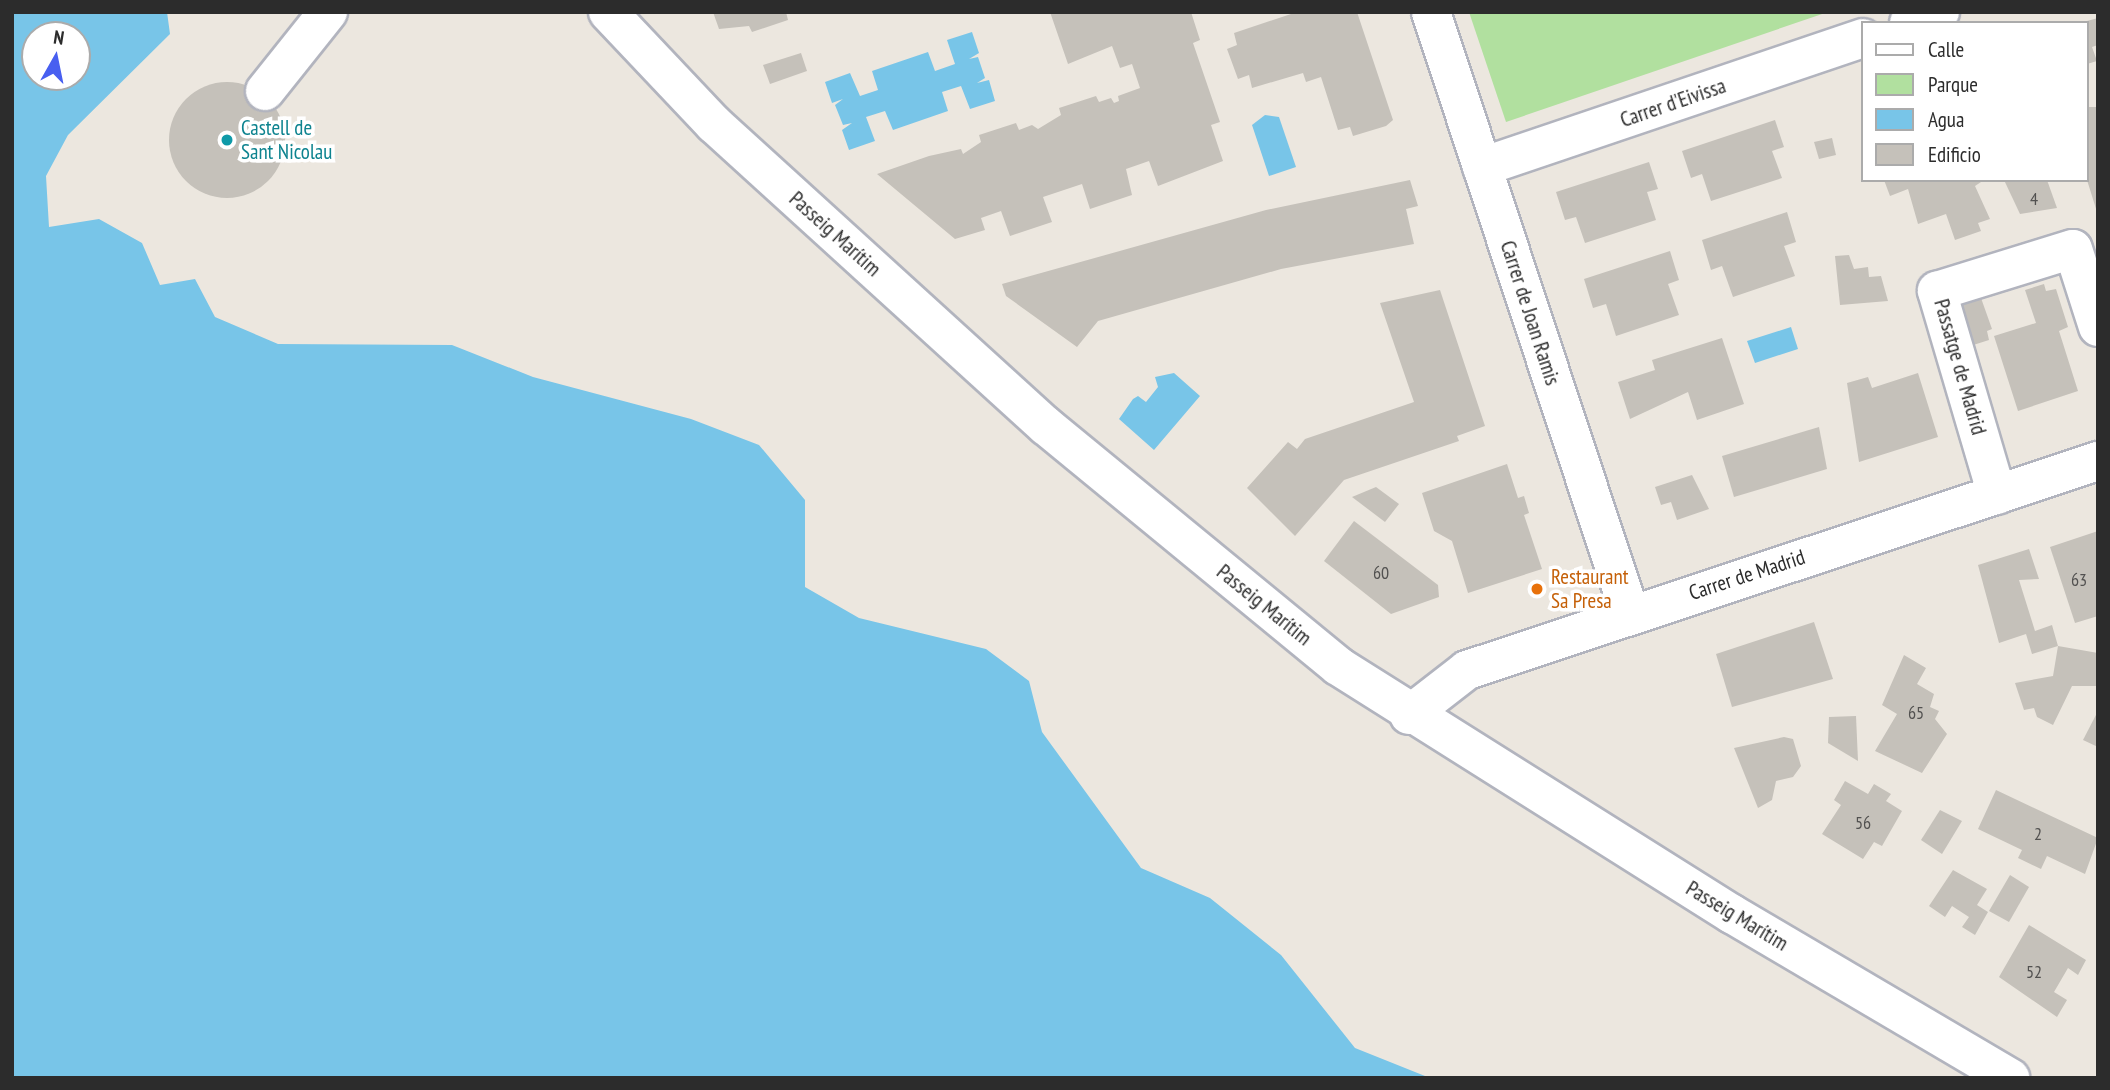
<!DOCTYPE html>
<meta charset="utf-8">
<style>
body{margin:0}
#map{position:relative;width:2110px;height:1090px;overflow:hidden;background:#ece7df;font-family:"PT Sans Narrow",sans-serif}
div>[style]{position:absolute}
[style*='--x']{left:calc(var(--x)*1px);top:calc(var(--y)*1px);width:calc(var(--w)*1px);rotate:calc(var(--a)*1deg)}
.green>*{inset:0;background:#b1e09f}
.water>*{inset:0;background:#78c5e8}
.building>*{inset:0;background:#c5c1ba}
.round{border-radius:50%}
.roads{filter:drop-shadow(2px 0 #b2b4be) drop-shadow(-2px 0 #b2b4be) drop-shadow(0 2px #b2b4be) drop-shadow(0 -2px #b2b4be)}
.street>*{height:38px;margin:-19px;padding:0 19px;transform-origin:19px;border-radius:19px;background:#fff}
.dots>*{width:19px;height:19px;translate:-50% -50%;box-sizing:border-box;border:4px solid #fff;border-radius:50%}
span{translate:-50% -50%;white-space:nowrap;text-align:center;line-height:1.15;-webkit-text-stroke:7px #fff;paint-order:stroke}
.number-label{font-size:18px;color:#525150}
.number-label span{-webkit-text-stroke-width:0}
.street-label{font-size:21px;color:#2c2c2c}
.culture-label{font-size:21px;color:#0d838f}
.left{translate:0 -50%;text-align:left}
.food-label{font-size:21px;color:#c56008}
.frame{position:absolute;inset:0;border:14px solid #2c2c2c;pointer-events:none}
.legend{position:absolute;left:1861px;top:21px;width:228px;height:161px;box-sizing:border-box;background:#fff;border:2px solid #ababab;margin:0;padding:9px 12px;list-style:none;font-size:21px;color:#2c2c2c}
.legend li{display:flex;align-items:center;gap:14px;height:35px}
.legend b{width:35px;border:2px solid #ababab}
.north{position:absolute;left:21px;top:21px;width:70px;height:70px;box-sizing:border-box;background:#fff;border:2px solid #ababab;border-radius:50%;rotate:9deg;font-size:19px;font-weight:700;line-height:28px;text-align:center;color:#2c2c2c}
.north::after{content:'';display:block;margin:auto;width:24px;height:32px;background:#485ff0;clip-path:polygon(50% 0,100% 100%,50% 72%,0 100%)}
</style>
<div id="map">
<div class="green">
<div style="clip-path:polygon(1469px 12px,1828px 12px,1506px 122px)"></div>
</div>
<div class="water">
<div style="clip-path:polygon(evenodd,12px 12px,167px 12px,170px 34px,68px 135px,46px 176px,49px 227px,99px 219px,142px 243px,160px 285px,195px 279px,215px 317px,278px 344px,452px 345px,533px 377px,691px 419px,759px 445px,805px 500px,805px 587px,859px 618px,986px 649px,1029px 681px,1042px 732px,1141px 868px,1210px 898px,1281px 955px,1355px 1048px,1430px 1078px,12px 1078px,12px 12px,77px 35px,77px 77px,35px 77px,35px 35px,77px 35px)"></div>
<div style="clip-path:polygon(972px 32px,979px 53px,969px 59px,978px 57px,985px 78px,977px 83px,989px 80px,995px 101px,970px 109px,961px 86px,942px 92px,948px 111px,893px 130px,885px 111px,866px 117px,875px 141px,849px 150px,842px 130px,852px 123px,843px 125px,835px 105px,843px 99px,832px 103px,825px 82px,850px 73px,860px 96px,878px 90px,872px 71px,928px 52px,935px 71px,955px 64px,947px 40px)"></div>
<div style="clip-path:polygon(1265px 115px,1279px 117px,1296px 167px,1269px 176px,1252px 125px)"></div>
<div style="clip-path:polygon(1791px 327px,1798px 349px,1755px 363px,1747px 341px)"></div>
<div style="clip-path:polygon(1174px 373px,1200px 396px,1154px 450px,1119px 419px,1133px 399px,1138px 396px,1146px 402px,1158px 387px,1155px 377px)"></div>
</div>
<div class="building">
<div style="clip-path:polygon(713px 12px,786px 12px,788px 20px,752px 32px,749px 26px,719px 29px)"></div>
<div style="clip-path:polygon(1050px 12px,1191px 12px,1200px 40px,1193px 43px,1220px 122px,1211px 125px,1223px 161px,1158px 186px,1149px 161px,1126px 169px,1132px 195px,1090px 209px,1082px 184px,1043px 197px,1052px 222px,1010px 236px,1001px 211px,981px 218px,985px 230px,955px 239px,877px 174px,929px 156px,961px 149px,963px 154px,981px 142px,979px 135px,1016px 123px,1019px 130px,1032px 125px,1038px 129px,1061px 115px,1059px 108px,1096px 96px,1099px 102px,1111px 98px,1114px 103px,1119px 101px,1118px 96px,1140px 88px,1132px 64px,1120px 68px,1112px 46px,1068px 64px)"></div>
<div style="clip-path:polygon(1297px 12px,1357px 12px,1393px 120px,1386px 126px,1353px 136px,1350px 127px,1338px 130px,1321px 77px,1306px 82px,1303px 73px,1252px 88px,1249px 75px,1238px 79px,1227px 49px,1237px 45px,1234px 33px)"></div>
<div style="clip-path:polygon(2098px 18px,2098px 45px,2092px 47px,2097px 61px,2087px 64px,2087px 21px)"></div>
<div style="clip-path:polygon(801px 53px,807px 71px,770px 84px,763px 65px)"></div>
<div class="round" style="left:169px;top:82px;width:116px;height:116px"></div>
<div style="clip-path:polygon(2087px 107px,2098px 107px,2097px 212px,2087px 180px)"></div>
<div style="clip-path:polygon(1775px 120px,1784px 147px,1772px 151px,1782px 178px,1711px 201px,1702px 174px,1691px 178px,1682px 151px)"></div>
<div style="clip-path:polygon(1832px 138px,1836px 155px,1819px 159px,1814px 142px)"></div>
<div style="clip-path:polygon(1649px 162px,1658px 189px,1647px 192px,1656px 220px,1585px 243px,1576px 217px,1565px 220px,1556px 192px)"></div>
<div style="clip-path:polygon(1410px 180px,1418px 206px,1406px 209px,1414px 244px,1281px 269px,1098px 321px,1077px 347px,1006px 296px,1002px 284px,1266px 210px)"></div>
<div style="clip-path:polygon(1884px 180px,1984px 180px,1975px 186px,1990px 219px,1978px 223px,1981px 231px,1955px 240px,1946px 214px,1918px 224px,1908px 189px,1890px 196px)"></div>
<div style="clip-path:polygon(2004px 180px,2047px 180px,2057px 208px,2020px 214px)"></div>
<div style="clip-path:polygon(1787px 212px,1796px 242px,1784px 246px,1795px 276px,1733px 297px,1722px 266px,1711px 270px,1702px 240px)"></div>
<div style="clip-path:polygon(1670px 251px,1679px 280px,1668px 284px,1679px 315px,1616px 336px,1606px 304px,1593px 308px,1584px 279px)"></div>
<div style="clip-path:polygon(1849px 255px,1854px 269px,1868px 267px,1869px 277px,1881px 276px,1888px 301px,1840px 305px,1835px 256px)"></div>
<div style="clip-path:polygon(2044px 284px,2046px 291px,2056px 289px,2068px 327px,2059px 331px,2078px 391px,2018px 411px,1994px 336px,2036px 323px,2025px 290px)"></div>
<div style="clip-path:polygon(1440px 290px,1485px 426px,1457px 436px,1459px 441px,1344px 480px,1295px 536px,1247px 488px,1288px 442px,1297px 449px,1305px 439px,1414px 402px,1380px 303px)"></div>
<div style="clip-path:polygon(1981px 298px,1992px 329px,1987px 331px,1989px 340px,1967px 347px,1957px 307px)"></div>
<div style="clip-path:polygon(1722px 338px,1744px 404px,1697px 420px,1688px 392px,1630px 419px,1618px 382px,1655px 370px,1652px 360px)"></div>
<div style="clip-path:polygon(1918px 373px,1938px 437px,1859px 462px,1847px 383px,1868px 377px,1872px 388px)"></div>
<div style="clip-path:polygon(1819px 427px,1827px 469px,1734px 497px,1722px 456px)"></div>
<div style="clip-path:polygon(1507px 464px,1518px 498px,1524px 496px,1529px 513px,1524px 515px,1542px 569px,1468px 593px,1452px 541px,1434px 531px,1422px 493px)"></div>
<div style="clip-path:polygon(1692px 475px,1709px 509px,1677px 520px,1671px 502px,1661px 505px,1655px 487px)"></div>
<div style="clip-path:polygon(1376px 487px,1399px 504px,1385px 522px,1352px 497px)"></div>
<div style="clip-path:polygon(1354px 521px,1438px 585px,1439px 597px,1391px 614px,1324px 561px)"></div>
<div style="clip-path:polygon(2098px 531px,2098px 616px,2075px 623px,2050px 547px)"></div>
<div style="clip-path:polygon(2029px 549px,2039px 579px,2019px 580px,2035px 631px,2052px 625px,2058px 646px,2032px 654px,2026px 634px,1999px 643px,1978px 565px)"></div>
<div style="clip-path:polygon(1814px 622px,1833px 679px,1732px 707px,1716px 654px)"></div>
<div style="clip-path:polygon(2058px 646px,2098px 653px,2098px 686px,2072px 686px,2053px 725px,2037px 717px,2034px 708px,2024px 710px,2015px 683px,2053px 676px)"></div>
<div style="clip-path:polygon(1904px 655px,1926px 668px,1917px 684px,1934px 694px,1930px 707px,1939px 711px,1935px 719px,1947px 734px,1922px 773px,1875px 751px,1897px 714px,1882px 705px)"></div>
<div style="clip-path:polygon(2098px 711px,2098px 747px,2083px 740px)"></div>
<div style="clip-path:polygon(1856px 716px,1858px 761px,1828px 743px,1829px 717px)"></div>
<div style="clip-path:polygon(1784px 737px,1793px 739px,1801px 766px,1793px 777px,1776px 781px,1772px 800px,1758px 808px,1734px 748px)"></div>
<div style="clip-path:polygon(1845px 781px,1868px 794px,1874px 784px,1891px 794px,1886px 801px,1902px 811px,1882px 846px,1874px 842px,1863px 859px,1822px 834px,1841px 805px,1834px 800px)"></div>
<div style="clip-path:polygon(1996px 790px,2098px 838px,2085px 874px,2047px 856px,2041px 869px,2018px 858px,2022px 850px,1978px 829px)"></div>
<div style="clip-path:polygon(1940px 810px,1962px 821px,1942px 854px,1921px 840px)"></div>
<div style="clip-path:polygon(1953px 870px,1987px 889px,1977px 905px,1988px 912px,1975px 935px,1962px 927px,1969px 917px,1952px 906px,1945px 917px,1929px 906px)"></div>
<div style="clip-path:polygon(2010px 875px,2029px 887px,2009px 922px,1989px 911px)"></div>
<div style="clip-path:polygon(2029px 925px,2086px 960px,2078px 975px,2068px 968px,2054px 992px,2067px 1000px,2057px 1017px,1999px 977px)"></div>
</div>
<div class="roads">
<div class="street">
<div style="--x:608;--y:12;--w:154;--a:46.6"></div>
<div style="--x:714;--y:124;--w:449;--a:42.3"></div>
<div style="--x:1046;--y:426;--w:378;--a:39.4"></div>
<div style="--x:1338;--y:666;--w:466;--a:32.2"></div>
<div style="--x:1732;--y:914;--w:323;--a:30.5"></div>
<div style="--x:1431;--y:12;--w:634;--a:71.71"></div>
<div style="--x:1909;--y:23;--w:33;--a:-20"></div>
<div style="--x:265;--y:91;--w:101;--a:-51.4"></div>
<div style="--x:1482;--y:167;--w:402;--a:-18.7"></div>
<div style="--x:1997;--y:495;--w:213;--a:-106.4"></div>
<div style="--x:1937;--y:291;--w:142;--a:-17.2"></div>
<div style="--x:2073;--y:249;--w:82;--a:72.2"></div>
<div style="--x:1409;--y:715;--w:73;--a:-37.8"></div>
<div style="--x:1467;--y:670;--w:665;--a:-18.33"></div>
</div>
</div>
<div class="dots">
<div style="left:227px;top:140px;background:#0f9aa8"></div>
<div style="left:1537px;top:589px;background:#e8710a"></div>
</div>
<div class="number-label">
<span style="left:2034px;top:199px">4</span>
<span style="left:1381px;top:573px">60</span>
<span style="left:2079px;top:580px">63</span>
<span style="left:1916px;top:713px">65</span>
<span style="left:1863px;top:823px">56</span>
<span style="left:2038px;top:834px">2</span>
<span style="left:2034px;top:972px">52</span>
</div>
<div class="street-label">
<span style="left:1673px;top:103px;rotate:-19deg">Carrer d'Eivissa</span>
<span style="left:835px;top:234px;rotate:42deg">Passeig Marítim</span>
<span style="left:1530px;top:313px;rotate:72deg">Carrer de Joan Ramis</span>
<span style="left:1960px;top:367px;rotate:74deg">Passatge de Madrid</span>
<span style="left:1747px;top:575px;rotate:-18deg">Carrer de Madrid</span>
<span style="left:1264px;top:605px;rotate:39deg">Passeig Marítim</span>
<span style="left:1737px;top:916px;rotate:31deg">Passeig Marítim</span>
</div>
<div class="culture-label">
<span class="left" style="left:241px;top:140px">Castell de<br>Sant Nicolau</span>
</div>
<div class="food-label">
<span class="left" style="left:1551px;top:589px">Restaurant<br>Sa Presa</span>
</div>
<div class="frame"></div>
<ul class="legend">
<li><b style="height:9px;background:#fff"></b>Calle</li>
<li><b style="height:19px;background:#b1e09f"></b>Parque</li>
<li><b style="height:19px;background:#78c5e8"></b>Agua</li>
<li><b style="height:19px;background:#c5c1ba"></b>Edificio</li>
</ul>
<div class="north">N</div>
</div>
